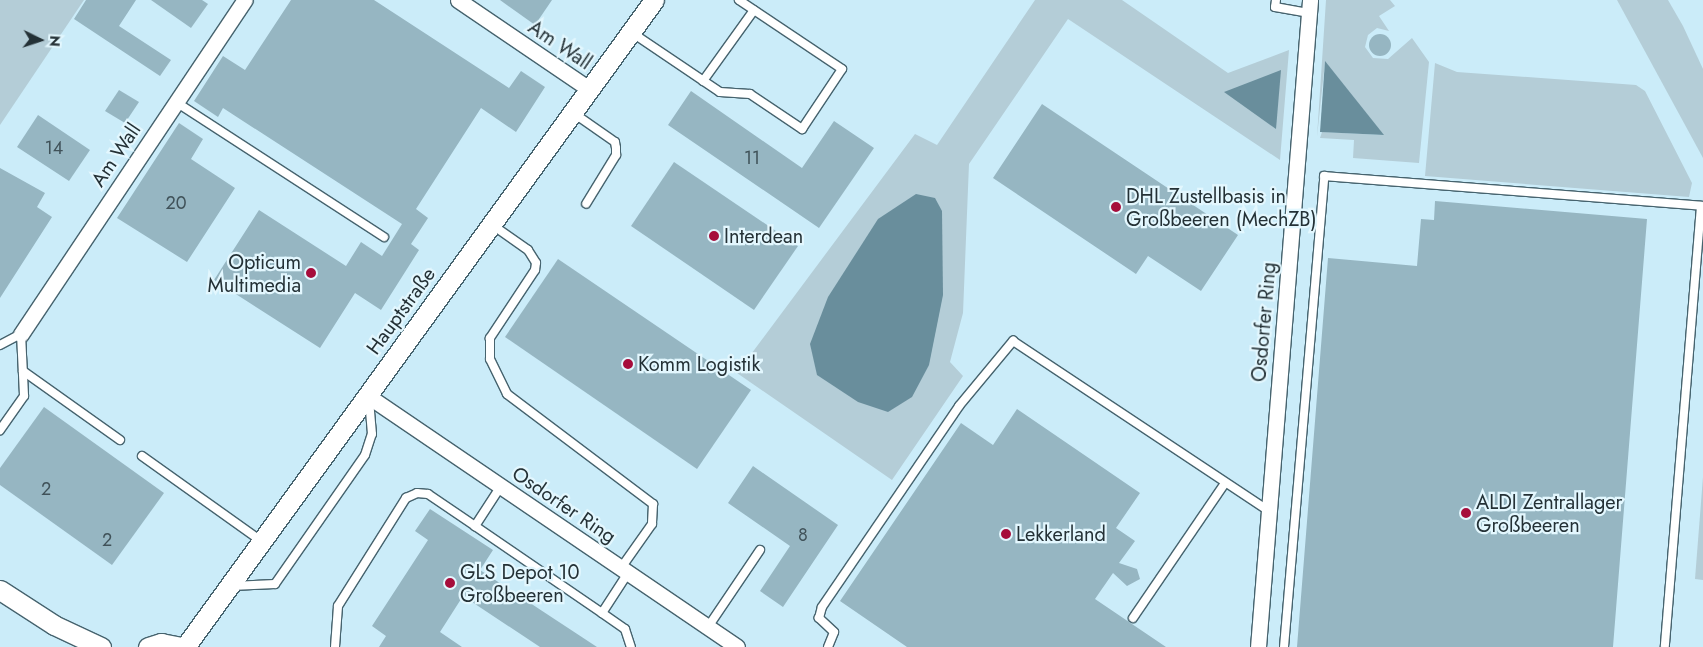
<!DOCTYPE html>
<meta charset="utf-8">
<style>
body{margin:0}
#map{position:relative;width:1703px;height:647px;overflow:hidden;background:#cbecf9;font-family:Jost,sans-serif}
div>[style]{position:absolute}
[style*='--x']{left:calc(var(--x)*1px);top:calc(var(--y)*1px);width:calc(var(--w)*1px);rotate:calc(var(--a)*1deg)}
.green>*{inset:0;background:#b4cdd7}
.water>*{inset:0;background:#698e9c}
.building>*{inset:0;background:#96b6c2}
.round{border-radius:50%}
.roads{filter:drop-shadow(1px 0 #46636e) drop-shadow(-1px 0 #46636e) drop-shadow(0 1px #46636e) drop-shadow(0 -1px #46636e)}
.service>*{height:8px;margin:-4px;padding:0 4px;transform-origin:4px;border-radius:4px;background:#fff}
.minor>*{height:15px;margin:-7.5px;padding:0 7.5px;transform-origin:7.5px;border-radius:7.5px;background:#fff}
.tertiary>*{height:19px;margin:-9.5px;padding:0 9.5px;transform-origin:9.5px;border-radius:9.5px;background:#fff}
.dots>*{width:14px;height:14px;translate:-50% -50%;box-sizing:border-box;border:2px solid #e3f7fe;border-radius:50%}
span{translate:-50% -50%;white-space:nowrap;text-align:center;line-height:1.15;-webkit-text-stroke:4.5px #e3f7fe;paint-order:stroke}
.number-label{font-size:18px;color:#405259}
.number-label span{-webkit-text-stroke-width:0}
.street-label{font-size:20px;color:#243136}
.poi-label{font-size:20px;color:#243136}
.left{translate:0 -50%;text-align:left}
.right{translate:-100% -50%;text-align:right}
.north{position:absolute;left:15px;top:15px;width:50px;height:50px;-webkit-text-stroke:4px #e3f7fe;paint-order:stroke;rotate:94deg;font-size:14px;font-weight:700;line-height:20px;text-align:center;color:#243136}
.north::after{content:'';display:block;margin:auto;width:18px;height:22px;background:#243136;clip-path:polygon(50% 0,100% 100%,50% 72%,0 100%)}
</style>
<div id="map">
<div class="green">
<div style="clip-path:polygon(0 0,84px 0,0 125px)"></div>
<div style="clip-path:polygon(1035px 0,1122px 0,1228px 73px,1289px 50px,1280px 160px,1068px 19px,969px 164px,963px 313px,950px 362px,963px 376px,892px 480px,737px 373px,915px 134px,937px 145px)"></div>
<div style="clip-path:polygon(1326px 0,1390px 0,1395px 6px,1379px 16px,1389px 31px,1377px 28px,1368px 35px,1365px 47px,1373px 58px,1388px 59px,1412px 38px,1429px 62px,1419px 163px,1353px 158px,1354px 140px,1320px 138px,1322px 132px,1383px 135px,1325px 62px,1317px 137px)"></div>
<div style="clip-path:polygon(1617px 0,1668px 0,1683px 26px,1703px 69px,1703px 158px)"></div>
<div style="clip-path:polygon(1435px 63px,1457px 72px,1636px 85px,1645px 91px,1692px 183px,1689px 197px,1425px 176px)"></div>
<div style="clip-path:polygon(1703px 477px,1703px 580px,1695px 579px)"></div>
</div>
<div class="water">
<div style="clip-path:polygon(1325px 61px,1384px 135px,1320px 132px)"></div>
<div style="clip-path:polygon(1281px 70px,1276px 129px,1224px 92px)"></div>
<div style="clip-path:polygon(916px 194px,935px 198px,942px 211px,943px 295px,929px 365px,912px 397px,888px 412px,858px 402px,817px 375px,810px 344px,828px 297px,878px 219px)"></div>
</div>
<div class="building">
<div style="clip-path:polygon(86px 0,136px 0,119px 26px,171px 60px,160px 76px,74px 19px)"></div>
<div style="clip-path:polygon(151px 0,202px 0,208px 4px,191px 28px)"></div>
<div style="clip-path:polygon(291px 0,374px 0,509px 88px,521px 71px,545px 87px,516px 132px,481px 108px,416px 209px,428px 218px,411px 244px,419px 250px,381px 310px,355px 293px,320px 348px,214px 280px,259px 210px,346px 266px,361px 242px,382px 256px,402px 224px,223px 108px,218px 117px,194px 101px,223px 56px,245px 70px)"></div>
<div style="clip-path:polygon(500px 0,552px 0,535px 25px)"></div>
<div class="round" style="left:1369px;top:34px;width:22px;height:22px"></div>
<div style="clip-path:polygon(119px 90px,139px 102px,125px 123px,105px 111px)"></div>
<div style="clip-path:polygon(691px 91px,802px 168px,834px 121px,874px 148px,819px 228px,668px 125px)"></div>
<div style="clip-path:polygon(1042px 104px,1238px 235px,1201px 291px,1148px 256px,1136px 274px,993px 178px)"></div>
<div style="clip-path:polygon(38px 115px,90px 150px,69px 181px,17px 147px)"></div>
<div style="clip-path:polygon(179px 123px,203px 139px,191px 159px,235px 188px,187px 262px,117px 218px)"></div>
<div style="clip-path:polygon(674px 162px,798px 246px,754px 310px,631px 226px)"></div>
<div style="clip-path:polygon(0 168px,45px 193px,37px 207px,52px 217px,0 298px)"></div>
<div style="clip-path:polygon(1435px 201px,1647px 219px,1613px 647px,1297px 647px,1328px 258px,1417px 266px,1421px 219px,1434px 220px)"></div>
<div style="clip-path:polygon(558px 259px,751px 390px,697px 469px,505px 337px)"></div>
<div style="clip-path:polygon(44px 407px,164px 493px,112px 565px,0 485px,0 468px)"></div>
<div style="clip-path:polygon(1017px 409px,1140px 493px,1116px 528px,1135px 541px,1119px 563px,1137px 569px,1140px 579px,1127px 586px,1113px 573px,1095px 599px,1166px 647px,907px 647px,840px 601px,961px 423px,993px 445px)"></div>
<div style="clip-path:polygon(753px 466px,838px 525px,783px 607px,760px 591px,790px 546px,728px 503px)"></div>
<div style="clip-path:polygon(430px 509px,493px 550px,480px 570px,597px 647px,540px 647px,463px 596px,440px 632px,462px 647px,379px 647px,386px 636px,372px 626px,428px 540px,415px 531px)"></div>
</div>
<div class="roads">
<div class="service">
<div style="--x:1276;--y:0;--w:7;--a:98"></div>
<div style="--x:1275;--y:7;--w:35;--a:10"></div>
<div style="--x:631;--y:32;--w:107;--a:34"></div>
<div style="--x:720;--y:92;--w:30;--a:4"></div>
<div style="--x:750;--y:94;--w:63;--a:33.9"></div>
<div style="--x:802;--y:129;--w:72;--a:-56.3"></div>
<div style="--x:842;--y:69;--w:124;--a:-146.2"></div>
<div style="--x:703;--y:81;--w:87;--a:-54.3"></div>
<div style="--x:176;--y:102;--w:248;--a:33"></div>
<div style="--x:572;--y:112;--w:52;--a:34.9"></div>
<div style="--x:615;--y:142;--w:6;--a:81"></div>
<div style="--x:616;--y:148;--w:7;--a:90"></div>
<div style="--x:616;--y:155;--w:57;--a:121.5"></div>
<div style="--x:491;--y:224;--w:45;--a:35.1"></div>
<div style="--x:528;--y:250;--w:15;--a:58"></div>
<div style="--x:536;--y:263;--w:7;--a:98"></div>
<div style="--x:535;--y:270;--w:82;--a:123.5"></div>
<div style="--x:490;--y:338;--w:21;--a:90"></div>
<div style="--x:490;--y:359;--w:39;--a:64"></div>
<div style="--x:507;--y:394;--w:183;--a:37"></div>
<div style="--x:653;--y:504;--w:20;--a:93"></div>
<div style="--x:652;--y:524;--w:54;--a:125.2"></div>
<div style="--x:0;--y:345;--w:24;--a:-28"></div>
<div style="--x:21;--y:334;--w:62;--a:87.2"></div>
<div style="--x:24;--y:396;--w:42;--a:125.2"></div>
<div style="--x:23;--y:371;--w:119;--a:35.4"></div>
<div style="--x:142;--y:456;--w:146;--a:35.5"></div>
<div style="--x:501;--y:486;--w:48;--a:123"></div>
<div style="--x:475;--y:526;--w:154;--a:34.4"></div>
<div style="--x:602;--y:613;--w:48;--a:-57"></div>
<div style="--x:232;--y:586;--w:43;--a:-2.7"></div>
<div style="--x:275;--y:584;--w:157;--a:-55.1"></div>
<div style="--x:365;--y:455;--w:22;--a:-72"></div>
<div style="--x:372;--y:434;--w:34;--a:-95"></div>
<div style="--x:602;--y:613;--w:28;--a:35"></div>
<div style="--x:625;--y:629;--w:19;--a:72"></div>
<div style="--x:1133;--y:618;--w:163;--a:-55.7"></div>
<div style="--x:708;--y:627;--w:93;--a:-56"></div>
<div style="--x:335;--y:647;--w:41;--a:-85.8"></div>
<div style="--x:338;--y:606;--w:128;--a:-57.8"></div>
<div style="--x:406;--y:498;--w:12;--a:-24"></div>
<div style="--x:417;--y:493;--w:11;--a:5"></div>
<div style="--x:428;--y:494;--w:57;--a:34.2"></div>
<div style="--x:828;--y:647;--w:16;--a:-68"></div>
<div style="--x:834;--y:632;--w:21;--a:-137"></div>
<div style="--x:819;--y:618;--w:11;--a:-75"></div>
<div style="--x:822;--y:607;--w:243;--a:-55.7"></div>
<div style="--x:959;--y:406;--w:85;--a:-50.3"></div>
<div style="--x:1013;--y:341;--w:307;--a:33.6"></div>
<div style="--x:1284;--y:647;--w:473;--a:-85.1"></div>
<div style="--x:1324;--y:176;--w:378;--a:4.5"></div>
<div style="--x:1701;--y:206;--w:442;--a:94.7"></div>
</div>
<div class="minor">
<div style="--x:458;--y:0;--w:158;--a:34.2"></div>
<div style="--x:21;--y:334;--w:402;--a:-56.2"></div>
<div style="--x:368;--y:396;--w:446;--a:34.2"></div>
<div style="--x:1258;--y:647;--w:649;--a:-85.4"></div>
</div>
<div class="tertiary">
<div style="--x:0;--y:590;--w:64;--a:32.9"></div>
<div style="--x:54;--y:625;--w:52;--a:25.1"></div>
<div style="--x:148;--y:647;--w:14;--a:-17"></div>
<div style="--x:161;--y:643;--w:21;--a:11"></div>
<div style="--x:185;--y:647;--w:799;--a:-54.06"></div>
</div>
</div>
<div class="dots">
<div style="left:1116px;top:207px;background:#a60d3b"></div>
<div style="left:714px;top:236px;background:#a60d3b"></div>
<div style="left:311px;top:273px;background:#a60d3b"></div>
<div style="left:628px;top:364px;background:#a60d3b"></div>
<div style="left:1466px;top:513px;background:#a60d3b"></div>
<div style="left:1006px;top:534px;background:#a60d3b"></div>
<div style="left:450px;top:583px;background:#a60d3b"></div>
</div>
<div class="number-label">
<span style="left:54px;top:148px">14</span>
<span style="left:752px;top:158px">11</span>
<span style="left:176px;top:203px">20</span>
<span style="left:46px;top:489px">2</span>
<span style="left:803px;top:535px">8</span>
<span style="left:107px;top:540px">2</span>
</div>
<div class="street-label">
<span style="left:560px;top:45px;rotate:34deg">Am Wall</span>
<span style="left:116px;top:155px;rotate:-56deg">Am Wall</span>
<span style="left:401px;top:311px;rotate:-54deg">Hauptstraße</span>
<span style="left:1264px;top:322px;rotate:-85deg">Osdorfer Ring</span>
<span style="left:564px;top:505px;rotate:34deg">Osdorfer Ring</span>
</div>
<div class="poi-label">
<span class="left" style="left:1126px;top:208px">DHL Zustellbasis in<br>Großbeeren (MechZB)</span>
<span class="left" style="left:724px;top:236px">Interdean</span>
<span class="right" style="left:301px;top:274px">Opticum<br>Multimedia</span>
<span class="left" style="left:638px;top:364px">Komm Logistik</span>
<span class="left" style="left:1476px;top:514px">ALDI Zentrallager<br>Großbeeren</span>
<span class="left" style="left:1016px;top:534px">Lekkerland</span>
<span class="left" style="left:460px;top:584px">GLS Depot 10<br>Großbeeren</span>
</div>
<div class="north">N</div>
</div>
